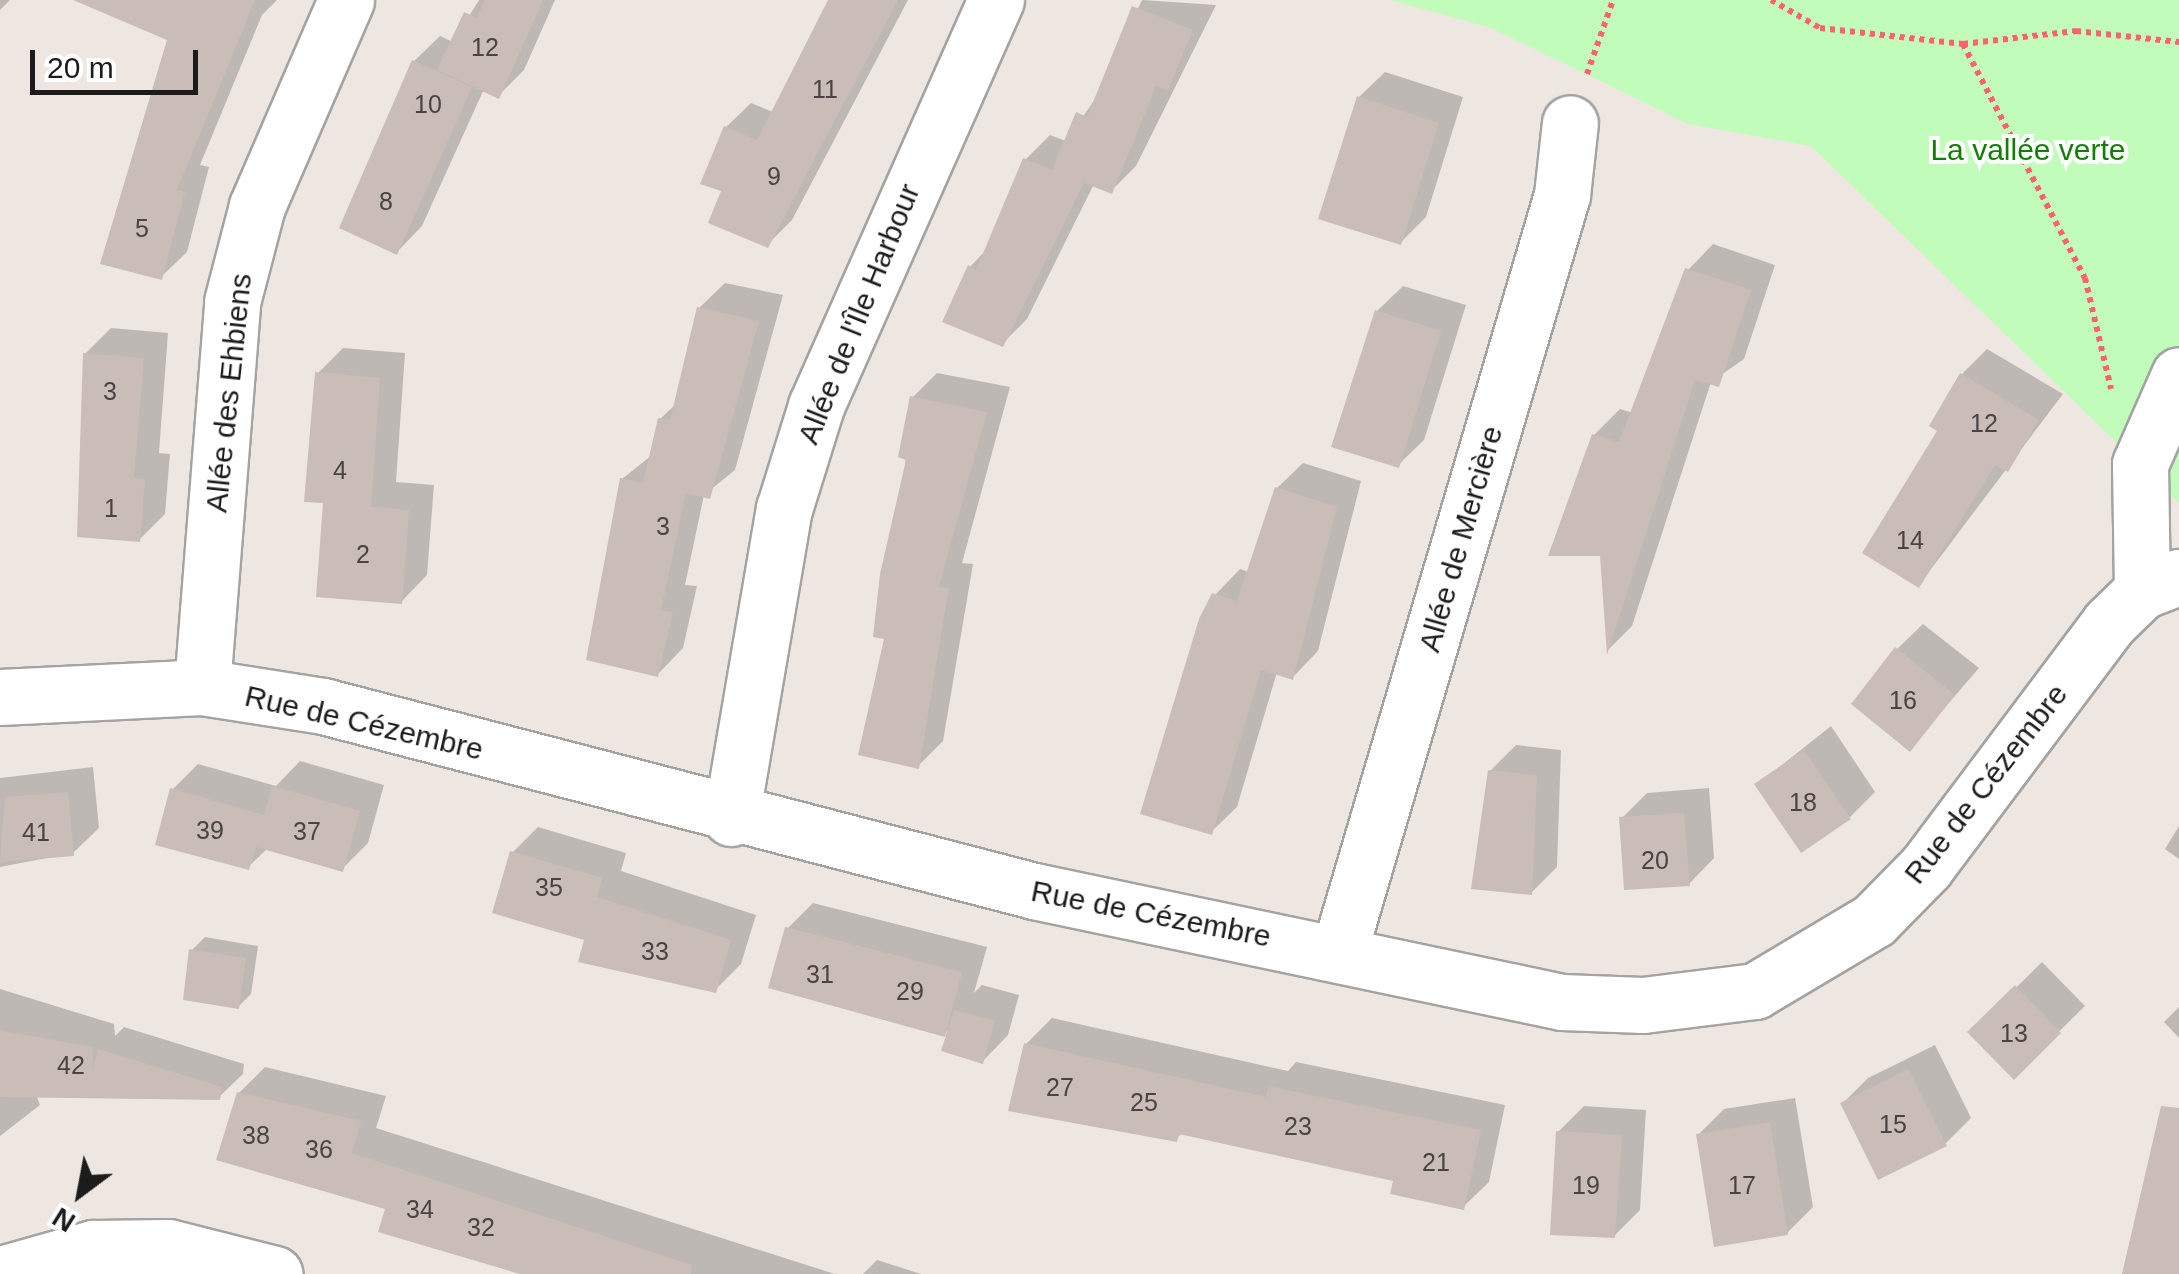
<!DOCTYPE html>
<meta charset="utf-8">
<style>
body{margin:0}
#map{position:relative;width:2179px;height:1274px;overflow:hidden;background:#eee7e1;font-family:Arial,sans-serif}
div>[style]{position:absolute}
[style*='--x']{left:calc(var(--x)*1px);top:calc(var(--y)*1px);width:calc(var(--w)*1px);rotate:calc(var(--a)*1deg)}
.park>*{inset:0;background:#c2fcbb}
.shadow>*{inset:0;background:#0003}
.building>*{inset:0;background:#cabcb7}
.path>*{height:6px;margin-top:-3px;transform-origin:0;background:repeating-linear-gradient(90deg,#ff616f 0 5px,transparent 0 10px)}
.roads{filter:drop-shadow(2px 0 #a3a3a3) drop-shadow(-2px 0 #a3a3a3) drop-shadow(0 2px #a3a3a3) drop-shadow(0 -2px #a3a3a3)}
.minor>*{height:55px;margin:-27.5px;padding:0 27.5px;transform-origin:27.5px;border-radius:27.5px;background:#fff}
span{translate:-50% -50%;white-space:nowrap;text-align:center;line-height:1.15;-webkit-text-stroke:8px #fff;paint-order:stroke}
.number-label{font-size:25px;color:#484443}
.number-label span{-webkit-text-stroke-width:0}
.park-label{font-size:30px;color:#137e06}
.street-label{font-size:30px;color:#1c1c1c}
.north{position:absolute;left:30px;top:1144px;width:100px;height:100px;-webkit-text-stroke:8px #fff;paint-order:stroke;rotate:212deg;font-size:28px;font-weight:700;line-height:40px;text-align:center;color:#1c1c1c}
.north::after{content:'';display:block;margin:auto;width:35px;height:45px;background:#1c1c1c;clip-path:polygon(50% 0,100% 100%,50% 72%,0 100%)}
.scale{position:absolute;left:30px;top:50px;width:168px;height:45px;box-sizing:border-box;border:5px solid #1c1c1c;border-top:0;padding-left:12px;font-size:30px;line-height:35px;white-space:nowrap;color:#1c1c1c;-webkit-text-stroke:8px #fff;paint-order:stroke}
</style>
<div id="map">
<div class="park">
<div style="clip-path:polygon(1390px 0,2179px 0,2179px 503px,1811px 146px,1688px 124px,1491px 28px)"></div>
</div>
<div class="shadow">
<div style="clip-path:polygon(0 0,10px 0,0 10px)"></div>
<div style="clip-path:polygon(150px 0,277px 0,262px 15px,200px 165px,209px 167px,187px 252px,161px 277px,170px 39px)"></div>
<div style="clip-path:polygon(479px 0,555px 0,524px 70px,498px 96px,484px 89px,422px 226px,397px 252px,414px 61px,440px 36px,453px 42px)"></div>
<div style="clip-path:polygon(829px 0,908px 0,792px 220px,767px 245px,724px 190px,726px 127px,751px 103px,773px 112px)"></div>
<div style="clip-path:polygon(1142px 0,1216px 5px,1136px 166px,1111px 191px,1094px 184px,1027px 319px,1002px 344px,970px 267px,987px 249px,1025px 160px,1050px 135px,1066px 141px,1100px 92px)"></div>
<div style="clip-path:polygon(1385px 72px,1463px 97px,1426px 217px,1401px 242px,1359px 97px)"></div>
<div style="clip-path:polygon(1713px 244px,1775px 265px,1744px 359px,1711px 382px,1632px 626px,1609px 649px,1594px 435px,1620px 409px,1633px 413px,1688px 270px)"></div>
<div style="clip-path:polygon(725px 283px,783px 295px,735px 470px,704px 495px,685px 585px,697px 586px,683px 648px,658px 674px,622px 479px,652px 455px,660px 419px,677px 403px,699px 308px)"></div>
<div style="clip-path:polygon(1403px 286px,1466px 305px,1424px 440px,1398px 465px,1377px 311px)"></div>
<div style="clip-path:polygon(111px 328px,168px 333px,159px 453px,170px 454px,165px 514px,139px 540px,85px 354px)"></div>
<div style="clip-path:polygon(343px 348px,405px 353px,396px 482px,434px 485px,427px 575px,402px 601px,326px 501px,317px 374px)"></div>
<div style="clip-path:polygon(1987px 349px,2063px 394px,1919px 585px,1941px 430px,1962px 374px)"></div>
<div style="clip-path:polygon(937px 373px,1010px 387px,962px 563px,973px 564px,943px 741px,918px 766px,887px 637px,912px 398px)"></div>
<div style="clip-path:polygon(1303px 463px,1361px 481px,1318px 651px,1293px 677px,1277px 672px,1237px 807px,1211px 832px,1215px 595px,1240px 569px,1249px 572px,1277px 488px)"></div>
<div style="clip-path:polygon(1923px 624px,1979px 668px,1910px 748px,1897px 649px)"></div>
<div style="clip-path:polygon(1831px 726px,1875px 792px,1850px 817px,1758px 784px)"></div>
<div style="clip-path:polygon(1516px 745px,1561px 750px,1557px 867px,1531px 893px,1490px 771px)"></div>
<div style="clip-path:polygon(300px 761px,384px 785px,368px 843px,342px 869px,268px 848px,248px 867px,173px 789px,198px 764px,276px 786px)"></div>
<div style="clip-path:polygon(93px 767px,99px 828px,73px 853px,0 867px,0 778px)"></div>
<div style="clip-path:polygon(1709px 788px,1714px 858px,1689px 884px,1622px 818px,1647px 793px)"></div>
<div style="clip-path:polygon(2179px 826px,2179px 859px,2165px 849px)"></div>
<div style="clip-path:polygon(538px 827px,626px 853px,621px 871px,756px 915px,741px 964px,715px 990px,587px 938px,512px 853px)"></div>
<div style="clip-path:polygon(813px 903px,987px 947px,974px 993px,982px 985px,1019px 995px,1008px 1035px,983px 1061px,951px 1027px,944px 1034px,787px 929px)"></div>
<div style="clip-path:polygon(205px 937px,258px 946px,251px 994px,238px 1007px,192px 950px)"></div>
<div style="clip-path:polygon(2042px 962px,2085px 1006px,2014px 1076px,1971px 1032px)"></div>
<div style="clip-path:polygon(0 989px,114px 1024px,115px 1036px,124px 1027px,244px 1064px,243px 1074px,219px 1097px,36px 1095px,40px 1105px,0 1136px)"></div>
<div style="clip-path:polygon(2179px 1007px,2179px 1038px,2164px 1022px)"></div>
<div style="clip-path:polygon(1052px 1018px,1288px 1071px,1296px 1062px,1505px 1105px,1489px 1182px,1463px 1207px,1396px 1179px,1183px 1132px,1176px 1139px,1026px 1044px)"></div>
<div style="clip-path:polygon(1935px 1045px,1971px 1118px,1945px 1144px,1843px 1103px,1868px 1078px)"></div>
<div style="clip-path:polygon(265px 1067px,386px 1096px,376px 1128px,835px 1274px,529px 1274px,388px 1208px,239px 1093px)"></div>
<div style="clip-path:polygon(1795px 1098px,1813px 1207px,1787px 1233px,1698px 1135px,1724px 1109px)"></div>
<div style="clip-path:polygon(1584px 1106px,1646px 1110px,1640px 1210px,1614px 1236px,1558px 1132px)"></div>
<div style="clip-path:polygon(877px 1260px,921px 1274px,863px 1274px)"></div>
</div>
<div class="building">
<div style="clip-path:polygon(73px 0,255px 0,177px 190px,185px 192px,162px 280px,100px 264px,167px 40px)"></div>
<div style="clip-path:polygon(485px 0,543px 0,499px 99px,437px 70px,464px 12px,477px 18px)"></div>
<div style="clip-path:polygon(828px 0,898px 0,768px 248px,708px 223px,721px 191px,700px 184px,724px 126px,757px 140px)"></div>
<div style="clip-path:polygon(1132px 6px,1193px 30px,1168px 90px,1156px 86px,1112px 194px,1084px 183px,1003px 347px,942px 322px,968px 265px,976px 270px,1023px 158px,1052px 170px,1076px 112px,1087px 117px)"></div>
<div style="clip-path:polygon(412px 60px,472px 87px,397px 255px,339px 228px)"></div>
<div style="clip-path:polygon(1357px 96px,1439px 123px,1401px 245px,1318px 219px)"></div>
<div style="clip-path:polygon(1685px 268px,1751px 290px,1719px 387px,1695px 380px,1607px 655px,1600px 556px,1548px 556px,1592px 434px,1619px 442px)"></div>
<div style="clip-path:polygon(697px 307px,759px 321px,710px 499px,686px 493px,661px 610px,673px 612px,658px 677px,586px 660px,620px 478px,643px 483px,658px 418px,670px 420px)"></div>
<div style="clip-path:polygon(1375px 310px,1441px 331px,1399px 468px,1331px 447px)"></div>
<div style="clip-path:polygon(83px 353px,144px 358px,134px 478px,145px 479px,140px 542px,77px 537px)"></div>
<div style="clip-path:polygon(315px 372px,380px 378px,371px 507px,409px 510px,402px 604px,316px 597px,323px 503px,304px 502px)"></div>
<div style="clip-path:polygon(1960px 373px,2039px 420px,2008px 472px,1995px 465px,1919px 588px,1862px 553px,1937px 431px,1929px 426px)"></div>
<div style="clip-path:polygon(910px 396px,987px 412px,939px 587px,949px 588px,919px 769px,858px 755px,884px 639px,873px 637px,880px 574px,906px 460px,898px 457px)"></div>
<div style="clip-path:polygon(1275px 487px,1337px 507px,1293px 680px,1261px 670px,1212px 835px,1140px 814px,1199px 619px,1212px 593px,1237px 601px)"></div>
<div style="clip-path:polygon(1895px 647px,1955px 695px,1910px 752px,1851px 704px)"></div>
<div style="clip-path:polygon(1804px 750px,1851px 819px,1801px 853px,1754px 784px)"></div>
<div style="clip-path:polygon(1488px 770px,1537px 775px,1532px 895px,1471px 889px)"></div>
<div style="clip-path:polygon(272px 786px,360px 811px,343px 872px,256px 847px,249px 870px,155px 845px,170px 788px,264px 815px)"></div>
<div style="clip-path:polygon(68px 792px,74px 856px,0 862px,5px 797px)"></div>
<div style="clip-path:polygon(1684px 813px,1690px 886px,1624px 890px,1619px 817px)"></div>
<div style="clip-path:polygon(510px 851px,602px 878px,597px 897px,731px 940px,716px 993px,578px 962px,584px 940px,492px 913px)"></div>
<div style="clip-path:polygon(785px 927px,962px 972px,945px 1037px,768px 988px)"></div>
<div style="clip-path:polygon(189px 949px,246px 958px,239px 1009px,183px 1000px)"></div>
<div style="clip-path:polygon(2015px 985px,2061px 1033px,2014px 1080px,1967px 1032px)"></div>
<div style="clip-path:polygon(954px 1010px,995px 1020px,983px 1064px,941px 1051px)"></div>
<div style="clip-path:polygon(0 1030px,92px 1047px,93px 1068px,98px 1049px,222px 1087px,220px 1100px,0 1097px)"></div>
<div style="clip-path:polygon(1024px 1043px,1266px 1097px,1268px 1086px,1481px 1130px,1464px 1210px,1390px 1194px,1393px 1181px,1179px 1134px,1177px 1142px,1008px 1111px)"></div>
<div style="clip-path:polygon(1908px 1069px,1947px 1146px,1878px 1180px,1840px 1103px)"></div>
<div style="clip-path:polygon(237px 1092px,361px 1121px,352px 1153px,692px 1265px,691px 1274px,520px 1274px,378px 1232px,385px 1209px,216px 1160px)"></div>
<div style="clip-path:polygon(2161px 1106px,2179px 1108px,2179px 1274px,2122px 1274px)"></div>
<div style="clip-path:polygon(1770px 1122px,1788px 1235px,1714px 1247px,1696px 1134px)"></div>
<div style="clip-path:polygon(1556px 1131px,1622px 1135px,1615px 1238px,1550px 1235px)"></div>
</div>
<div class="path">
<div style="--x:1771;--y:0;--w:56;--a:29.7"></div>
<div style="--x:1820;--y:28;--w:144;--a:6.4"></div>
<div style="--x:1963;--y:44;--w:114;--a:-6.6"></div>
<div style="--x:2076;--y:31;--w:104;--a:6.1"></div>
<div style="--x:1963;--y:44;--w:264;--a:62.5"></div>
<div style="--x:2085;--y:278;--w:114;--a:76.8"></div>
<div style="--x:1587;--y:74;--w:78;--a:-70.6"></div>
</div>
<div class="roads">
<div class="minor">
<div style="--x:2142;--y:591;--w:127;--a:-90.9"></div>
<div style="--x:2140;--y:464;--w:97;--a:-66.3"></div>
<div style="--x:202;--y:687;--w:386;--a:-85.5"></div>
<div style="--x:232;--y:302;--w:99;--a:-75.4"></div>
<div style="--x:257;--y:206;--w:224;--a:-66.6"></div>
<div style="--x:0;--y:697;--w:202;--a:-2.8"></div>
<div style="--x:202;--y:687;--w:122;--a:8.9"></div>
<div style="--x:323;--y:706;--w:735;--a:14.58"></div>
<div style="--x:1034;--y:891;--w:540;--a:11.87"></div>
<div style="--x:1562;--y:1002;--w:81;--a:2.1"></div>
<div style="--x:1643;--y:1005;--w:113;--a:-7.1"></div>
<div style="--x:1755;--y:991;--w:139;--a:-30.8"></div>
<div style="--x:1874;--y:920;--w:74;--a:-45.5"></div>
<div style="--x:1926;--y:867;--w:305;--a:-53.1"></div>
<div style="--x:2109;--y:623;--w:46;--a:-44.1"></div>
<div style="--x:2142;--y:591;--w:40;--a:-21"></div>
<div style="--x:731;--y:818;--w:314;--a:-80.3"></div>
<div style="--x:784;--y:509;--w:108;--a:-72.7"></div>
<div style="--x:816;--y:406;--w:444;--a:-66.1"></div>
<div style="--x:1339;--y:952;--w:789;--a:-73.59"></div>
<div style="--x:1562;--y:195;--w:72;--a:-83.7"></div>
<div style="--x:1;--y:1274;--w:96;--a:-15.8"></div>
<div style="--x:93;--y:1248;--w:75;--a:-0.8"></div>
<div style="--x:168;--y:1247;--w:110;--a:14.2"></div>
</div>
</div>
<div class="number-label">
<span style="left:485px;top:47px">12</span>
<span style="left:825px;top:89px">11</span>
<span style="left:428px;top:104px">10</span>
<span style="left:774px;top:176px">9</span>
<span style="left:386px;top:201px">8</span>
<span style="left:142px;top:228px">5</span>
<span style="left:110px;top:391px">3</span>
<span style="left:1984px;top:423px">12</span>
<span style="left:340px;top:470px">4</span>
<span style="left:111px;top:508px">1</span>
<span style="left:663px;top:526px">3</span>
<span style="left:1910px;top:540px">14</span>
<span style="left:363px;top:554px">2</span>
<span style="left:1903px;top:700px">16</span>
<span style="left:1803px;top:802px">18</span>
<span style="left:210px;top:830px">39</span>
<span style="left:307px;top:831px">37</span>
<span style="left:36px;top:832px">41</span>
<span style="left:1655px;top:860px">20</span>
<span style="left:549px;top:887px">35</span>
<span style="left:655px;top:951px">33</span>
<span style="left:820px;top:974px">31</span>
<span style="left:910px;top:991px">29</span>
<span style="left:2014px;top:1033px">13</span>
<span style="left:71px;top:1065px">42</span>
<span style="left:1060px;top:1087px">27</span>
<span style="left:1144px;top:1102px">25</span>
<span style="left:1893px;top:1124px">15</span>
<span style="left:1298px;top:1126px">23</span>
<span style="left:256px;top:1135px">38</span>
<span style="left:319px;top:1149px">36</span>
<span style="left:1436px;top:1162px">21</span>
<span style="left:1586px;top:1185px">19</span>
<span style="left:1742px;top:1185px">17</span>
<span style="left:420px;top:1209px">34</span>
<span style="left:481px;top:1227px">32</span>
</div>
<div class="park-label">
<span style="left:2028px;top:150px">La vallée verte</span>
</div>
<div class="street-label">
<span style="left:859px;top:314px;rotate:-68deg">Allée de l'Île Harbour</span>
<span style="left:229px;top:393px;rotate:-84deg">Allée des Ehbiens</span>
<span style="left:1461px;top:539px;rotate:-74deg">Allée de Mercière</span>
<span style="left:364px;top:723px;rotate:13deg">Rue de Cézembre</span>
<span style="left:1986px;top:784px;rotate:-52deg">Rue de Cézembre</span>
<span style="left:1151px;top:914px;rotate:11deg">Rue de Cézembre</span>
</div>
<div class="north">N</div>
<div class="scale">20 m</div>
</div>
